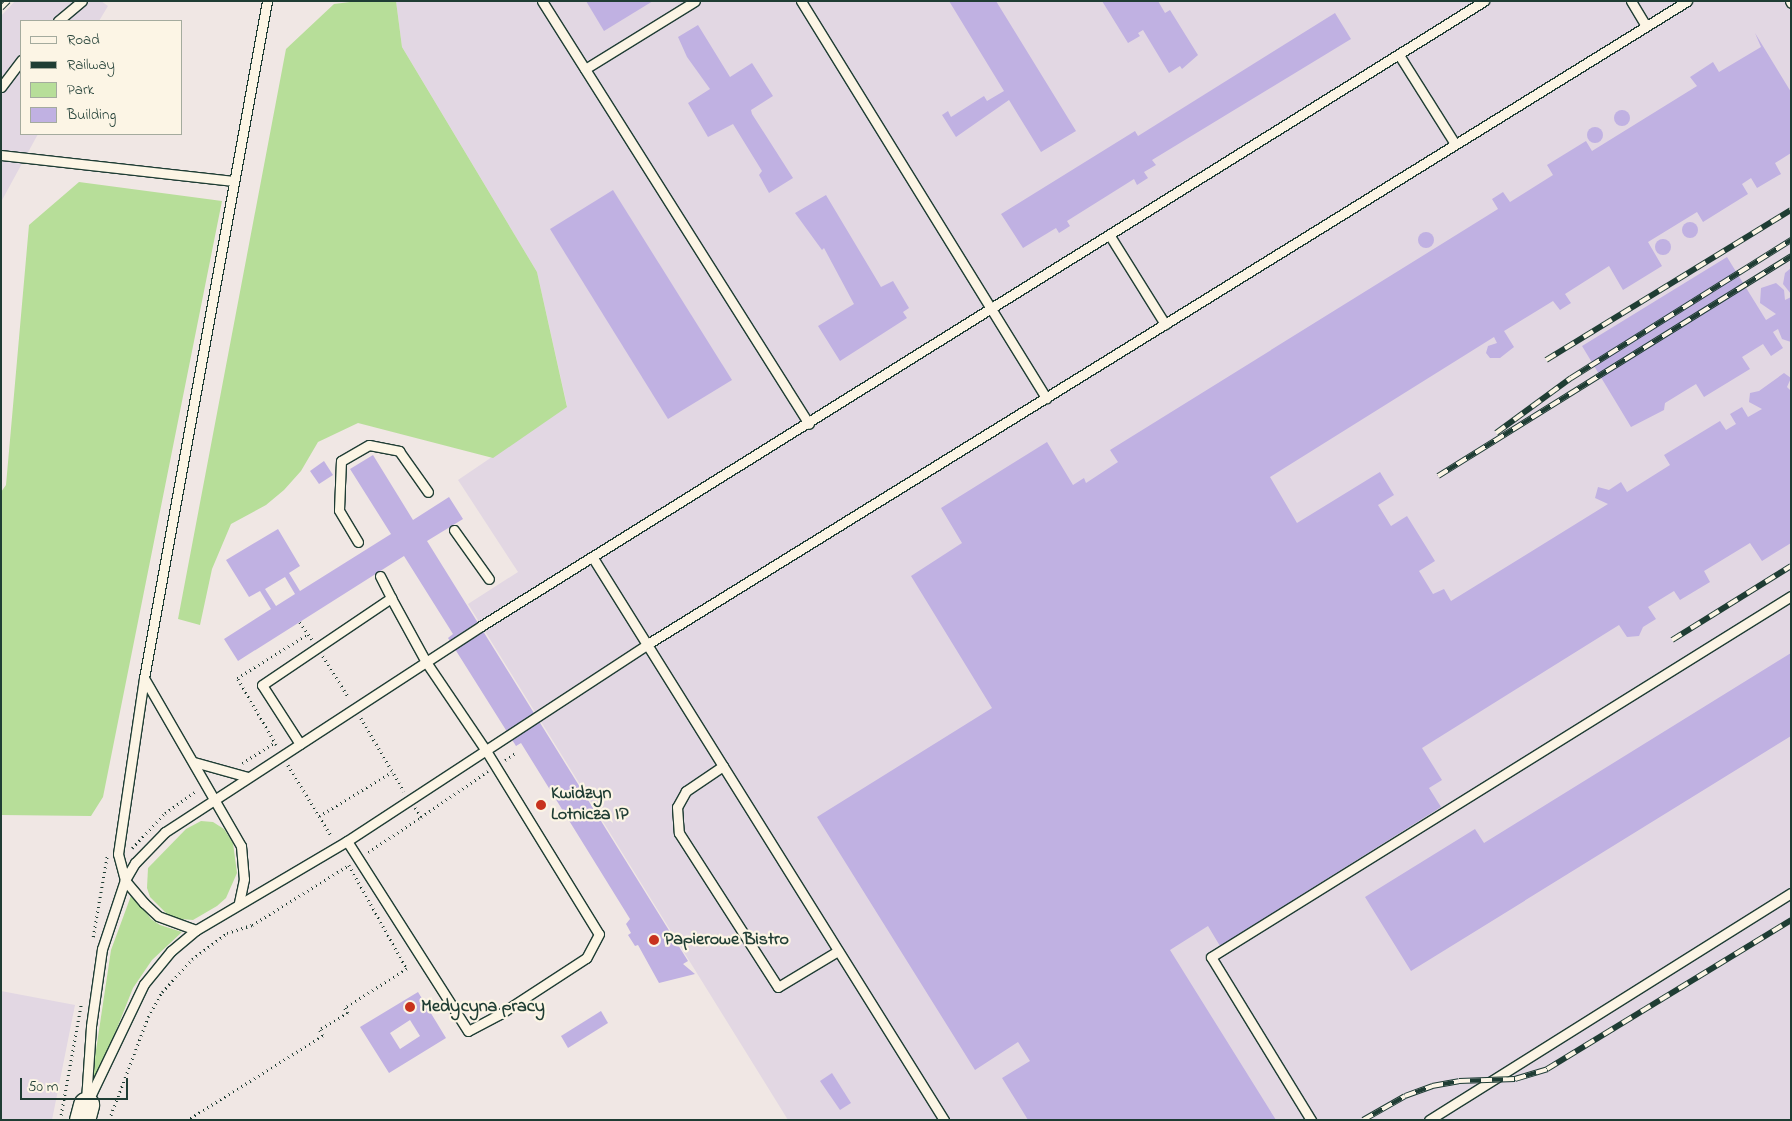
<!DOCTYPE html>
<style>
body{margin:0}
#map{position:relative;width:1792px;height:1121px;overflow:hidden;background:#f0e7e4;font-family:"Indie Flower",sans-serif}
div>[style]{position:absolute}
[style*='--x']{left:calc(var(--x)*1px);top:calc(var(--y)*1px);width:calc(var(--w)*1px);rotate:calc(var(--a)*1deg)}
.built>*{inset:0;background:#e2d7e3}
.green>*{inset:0;background:#b7de99}
.building>*{inset:0;background:#c0b1e2}
.round{border-radius:50%}
.path>*{height:2.5px;margin-top:-1.25px;transform-origin:0;background:repeating-linear-gradient(90deg,#1f3d34 0 1px,transparent 0 5px)}
.roads{filter:drop-shadow(1px 0 #1f3d34) drop-shadow(-1px 0 #1f3d34) drop-shadow(0 1px #1f3d34) drop-shadow(0 -1px #1f3d34)}
.lane>*{height:9px;margin:-4.5px;padding:0 4.5px;transform-origin:4.5px;border-radius:4.5px;background:#fcf5e5}
.secondary>*{height:25px;margin:-12.5px;padding:0 12.5px;transform-origin:12.5px;border-radius:12.5px;background:#fcf5e5}
.rail>*{height:5.5px;margin-top:-2.75px;transform-origin:0;background:repeating-linear-gradient(90deg,#fcf5e5 0 11px,#1f3d34 0 22px);box-sizing:border-box;border-block:1px solid #1f3d34}
.dots>*{width:14px;height:14px;translate:-50% -50%;box-sizing:border-box;border:2px solid #fcf5e5;border-radius:50%}
span{translate:-50% -50%;white-space:nowrap;text-align:center;line-height:1.15;-webkit-text-stroke:4.5px #fcf5e5;paint-order:stroke}
.poi-label{font-size:18px;color:#1f3d34;font-weight:700}
.left{translate:0 -50%;text-align:left}
.frame{position:absolute;inset:0;border:2px solid #1f3d34;pointer-events:none}
.legend{position:absolute;left:20px;top:20px;width:162px;height:115px;box-sizing:border-box;background:#fcf5e5;border:1px solid #a4ab9e;margin:0;padding:6px 9px;list-style:none;font-size:15px;color:#1f3d34}
.legend li{display:flex;align-items:center;gap:10px;height:25px}
.legend b{width:25px;border:1px solid #a4ab9e}
.scale{position:absolute;left:20px;top:1078px;width:108px;height:22px;box-sizing:border-box;border:2px solid #1f3d34;border-top:0;padding-left:6px;font-size:15px;line-height:18px;white-space:nowrap;color:#1f3d34;-webkit-text-stroke:4px #fcf5e5;paint-order:stroke}
</style>
<div id="map">
<div class="built">
<div style="clip-path:polygon(15px 1px,101px 1px,108px 6px,99px 21px,21px 21px,21px 134px,38px 134px,1px 202px,1px 16px)"></div>
<div style="clip-path:polygon(396px 1px,1791px 1px,1791px 1120px,788px 1120px,468px 604px,518px 572px,458px 480px,567px 406px,537px 272px,402px 47px)"></div>
<div style="clip-path:polygon(1px 991px,75px 1005px,52px 1120px,1px 1120px)"></div>
</div>
<div class="green">
<div style="clip-path:polygon(358px 1px,396px 1px,402px 47px,537px 272px,567px 407px,493px 458px,358px 423px,318px 442px,301px 471px,284px 490px,266px 505px,231px 524px,212px 569px,200px 625px,178px 619px,286px 49px,334px 4px)"></div>
<div style="clip-path:polygon(79px 182px,222px 201px,103px 797px,91px 816px,1px 815px,1px 492px,6px 485px,29px 225px)"></div>
<div style="clip-path:polygon(201px 821px,213px 822px,224px 829px,233px 843px,237px 873px,226px 898px,217px 906px,193px 920px,180px 919px,169px 916px,150px 897px,147px 888px,148px 868px,186px 829px)"></div>
<div style="clip-path:polygon(132px 893px,151px 919px,160px 925px,182px 932px,152px 960px,133px 988px,96px 1081px,92px 1077px,111px 950px)"></div>
</div>
<div class="building">
<div style="clip-path:polygon(586px 1px,653px 1px,604px 31px)"></div>
<div style="clip-path:polygon(949px 1px,996px 1px,1076px 131px,1041px 152px,1009px 100px,956px 137px,942px 115px,948px 111px,951px 117px,984px 96px,987px 101px,1004px 91px)"></div>
<div style="clip-path:polygon(1102px 1px,1158px 1px,1165px 13px,1170px 10px,1198px 55px,1182px 69px,1180px 66px,1169px 73px,1143px 30px,1138px 33px,1140px 36px,1128px 43px)"></div>
<div style="clip-path:polygon(1335px 13px,1351px 39px,1152px 160px,1156px 165px,1144px 172px,1148px 178px,1137px 185px,1134px 179px,1067px 221px,1070px 226px,1059px 233px,1056px 228px,1023px 248px,1001px 214px,1135px 131px,1138px 136px)"></div>
<div style="clip-path:polygon(698px 25px,730px 77px,752px 63px,773px 96px,751px 110px,752px 114px,793px 178px,769px 193px,759px 175px,762px 171px,733px 124px,708px 137px,688px 103px,710px 89px,687px 57px,678px 37px)"></div>
<div style="clip-path:polygon(1755px 33px,1791px 92px,1791px 153px,1775px 163px,1781px 174px,1757px 188px,1751px 178px,1742px 184px,1748px 194px,1703px 222px,1697px 212px,1648px 242px,1662px 266px,1623px 290px,1609px 266px,1565px 294px,1571px 303px,1560px 310px,1553px 301px,1504px 331px,1514px 347px,1500px 358px,1490px 358px,1486px 353px,1488px 346px,1497px 343px,1494px 337px,1270px 477px,1297px 523px,1380px 472px,1394px 495px,1378px 505px,1391px 526px,1407px 516px,1435px 561px,1419px 571px,1433px 594px,1444px 589px,1451px 601px,1608px 504px,1595px 498px,1598px 487px,1609px 490px,1621px 482px,1627px 492px,1670px 465px,1664px 455px,1720px 421px,1726px 430px,1736px 424px,1730px 414px,1742px 407px,1748px 417px,1762px 409px,1749px 402px,1750px 393px,1759px 391px,1784px 373px,1791px 378px,1787px 387px,1791px 391px,1791px 543px,1762px 561px,1750px 543px,1704px 571px,1710px 582px,1680px 600px,1674px 591px,1648px 607px,1656px 619px,1643px 627px,1639px 636px,1627px 637px,1619px 625px,1422px 748px,1442px 780px,1429px 788px,1441px 807px,1220px 946px,1208px 926px,1170px 950px,1276px 1120px,1028px 1120px,1002px 1078px,1030px 1061px,1018px 1042px,975px 1070px,817px 817px,992px 708px,911px 576px,962px 543px,941px 508px,1047px 442px,1073px 485px,1084px 478px,1086px 483px,1118px 462px,1110px 450px,1498px 209px,1492px 199px,1503px 192px,1510px 202px,1553px 175px,1547px 165px,1586px 141px,1592px 151px,1697px 86px,1690px 77px,1713px 62px,1719px 72px,1761px 47px)"></div>
<div class="round" style="left:1614px;top:110px;width:16px;height:16px"></div>
<div class="round" style="left:1587px;top:127px;width:16px;height:16px"></div>
<div style="clip-path:polygon(613px 190px,732px 380px,668px 419px,550px 229px)"></div>
<div style="clip-path:polygon(826px 195px,881px 287px,893px 281px,909px 308px,903px 312px,907px 318px,840px 361px,818px 326px,854px 304px,824px 248px,822px 250px,795px 213px)"></div>
<div class="round" style="left:1682px;top:222px;width:16px;height:16px"></div>
<div class="round" style="left:1418px;top:232px;width:16px;height:16px"></div>
<div class="round" style="left:1655px;top:239px;width:16px;height:16px"></div>
<div style="clip-path:polygon(1727px 257px,1766px 320px,1776px 314px,1760px 303px,1761px 288px,1776px 283px,1784px 290px,1785px 300px,1791px 297px,1791px 342px,1782px 339px,1778px 329px,1773px 332px,1783px 348px,1771px 356px,1763px 344px,1742px 357px,1750px 369px,1704px 397px,1696px 384px,1665px 403px,1664px 410px,1631px 427px,1582px 346px)"></div>
<div style="clip-path:polygon(1791px 268px,1791px 294px,1783px 284px,1785px 273px)"></div>
<div style="clip-path:polygon(evenodd,373px 455px,413px 520px,449px 497px,463px 519px,427px 541px,688px 961px,683px 964px,695px 974px,659px 983px,638px 945px,635px 946px,628px 935px,631px 933px,626px 924px,630px 919px,521px 743px,516px 746px,448px 638px,453px 634px,404px 556px,238px 661px,224px 639px,271px 609px,260px 591px,249px 597px,226px 560px,278px 529px,300px 566px,289px 573px,300px 591px,391px 534px,350px 469px,373px 455px,285px 577px,295px 594px,276px 606px,265px 589px,285px 577px)"></div>
<div style="clip-path:polygon(324px 461px,333px 475px,319px 484px,310px 471px)"></div>
<div style="clip-path:polygon(1791px 653px,1791px 736px,1411px 971px,1365px 897px,1475px 829px,1484px 843px)"></div>
<div style="clip-path:polygon(evenodd,418px 992px,446px 1038px,389px 1073px,360px 1027px,418px 992px,410px 1020px,420px 1036px,400px 1049px,390px 1033px,410px 1020px)"></div>
<div style="clip-path:polygon(601px 1011px,608px 1023px,568px 1048px,561px 1036px)"></div>
<div style="clip-path:polygon(832px 1073px,851px 1103px,840px 1110px,820px 1081px)"></div>
</div>
<div class="path">
<div style="--x:300;--y:622;--w:21;--a:55"></div>
<div style="--x:323;--y:656;--w:49;--a:58.2"></div>
<div style="--x:361;--y:718;--w:85;--a:59.5"></div>
<div style="--x:276;--y:745;--w:78;--a:-120.2"></div>
<div style="--x:237;--y:678;--w:84;--a:-31.8"></div>
<div style="--x:505;--y:760;--w:14;--a:-34"></div>
<div style="--x:242;--y:763;--w:39;--a:-32"></div>
<div style="--x:288;--y:765;--w:84;--a:58.6"></div>
<div style="--x:319;--y:816;--w:85;--a:-31.1"></div>
<div style="--x:421;--y:817;--w:81;--a:-34.5"></div>
<div style="--x:132;--y:848;--w:48;--a:-46.7"></div>
<div style="--x:165;--y:813;--w:39;--a:-35"></div>
<div style="--x:368;--y:852;--w:64;--a:-33.4"></div>
<div style="--x:421;--y:817;--w:11;--a:-124"></div>
<div style="--x:93;--y:937;--w:82;--a:-80.2"></div>
<div style="--x:60;--y:1120;--w:118;--a:-79.7"></div>
<div style="--x:109;--y:1120;--w:110;--a:-69.3"></div>
<div style="--x:148;--y:1017;--w:29;--a:-61"></div>
<div style="--x:162;--y:992;--w:45;--a:-47.7"></div>
<div style="--x:192;--y:959;--w:44;--a:-36.6"></div>
<div style="--x:227;--y:933;--w:26;--a:-18"></div>
<div style="--x:252;--y:925;--w:114;--a:-31.7"></div>
<div style="--x:349;--y:865;--w:119;--a:60.9"></div>
<div style="--x:407;--y:969;--w:73;--a:147.8"></div>
<div style="--x:345;--y:1008;--w:6;--a:59"></div>
<div style="--x:348;--y:1013;--w:33;--a:149"></div>
<div style="--x:320;--y:1030;--w:7;--a:63"></div>
<div style="--x:323;--y:1036;--w:159;--a:148.1"></div>
</div>
<div class="roads">
<div class="lane">
<div style="--x:542;--y:1;--w:500;--a:57.74"></div>
<div style="--x:801;--y:1;--w:467;--a:58.3"></div>
<div style="--x:1631;--y:1;--w:29;--a:59"></div>
<div style="--x:1790;--y:1;--w:2;--a:63"></div>
<div style="--x:58;--y:21;--w:31;--a:-40"></div>
<div style="--x:1399;--y:55;--w:105;--a:57.8"></div>
<div style="--x:585;--y:69;--w:129;--a:-31.7"></div>
<div style="--x:1;--y:87;--w:34;--a:-53"></div>
<div style="--x:1;--y:155;--w:234;--a:6.4"></div>
<div style="--x:1110;--y:236;--w:104;--a:58"></div>
<div style="--x:454;--y:530;--w:60;--a:54.5"></div>
<div style="--x:358;--y:542;--w:37;--a:-121"></div>
<div style="--x:339;--y:510;--w:49;--a:-87.7"></div>
<div style="--x:341;--y:461;--w:32;--a:-30"></div>
<div style="--x:369;--y:445;--w:31;--a:11"></div>
<div style="--x:399;--y:451;--w:50;--a:54.7"></div>
<div style="--x:593;--y:558;--w:663;--a:58.01"></div>
<div style="--x:380;--y:576;--w:25;--a:63"></div>
<div style="--x:144;--y:678;--w:194;--a:60"></div>
<div style="--x:241;--y:846;--w:33;--a:85"></div>
<div style="--x:244;--y:879;--w:25;--a:102"></div>
<div style="--x:300;--y:744;--w:70;--a:-122.8"></div>
<div style="--x:262;--y:685;--w:156;--a:-34"></div>
<div style="--x:391;--y:598;--w:73;--a:61.3"></div>
<div style="--x:426;--y:662;--w:105;--a:55.9"></div>
<div style="--x:485;--y:749;--w:217;--a:58.4"></div>
<div style="--x:599;--y:934;--w:27;--a:118"></div>
<div style="--x:586;--y:958;--w:103;--a:146.9"></div>
<div style="--x:500;--y:1014;--w:36;--a:152"></div>
<div style="--x:468;--y:1031;--w:225;--a:-122.5"></div>
<div style="--x:194;--y:762;--w:56;--a:15.5"></div>
<div style="--x:723;--y:766;--w:45;--a:146"></div>
<div style="--x:686;--y:791;--w:18;--a:119"></div>
<div style="--x:677;--y:807;--w:26;--a:86"></div>
<div style="--x:679;--y:833;--w:183;--a:57.3"></div>
<div style="--x:778;--y:987;--w:70;--a:-31"></div>
<div style="--x:196;--y:930;--w:40;--a:-159.8"></div>
<div style="--x:158;--y:916;--w:19;--a:-137"></div>
<div style="--x:144;--y:903;--w:30;--a:-130"></div>
<div style="--x:125;--y:880;--w:27;--a:-105"></div>
<div style="--x:118;--y:854;--w:178;--a:-81.6"></div>
<div style="--x:144;--y:678;--w:688;--a:-79.7"></div>
<div style="--x:86;--y:1100;--w:74;--a:-86.1"></div>
<div style="--x:91;--y:1026;--w:78;--a:-81.9"></div>
<div style="--x:102;--y:949;--w:73;--a:-71.6"></div>
<div style="--x:125;--y:880;--w:20;--a:-60"></div>
<div style="--x:135;--y:863;--w:43;--a:-45.9"></div>
<div style="--x:165;--y:832;--w:377;--a:-33.1"></div>
<div style="--x:481;--y:626;--w:1182;--a:-31.93"></div>
<div style="--x:86;--y:1105;--w:134;--a:-64.4"></div>
<div style="--x:144;--y:984;--w:43;--a:-50.7"></div>
<div style="--x:171;--y:951;--w:33;--a:-40"></div>
<div style="--x:196;--y:930;--w:175;--a:-30.5"></div>
<div style="--x:347;--y:841;--w:358;--a:-33.2"></div>
<div style="--x:646;--y:645;--w:1224;--a:-31.74"></div>
<div style="--x:1311;--y:1120;--w:191;--a:-121.5"></div>
<div style="--x:1211;--y:957;--w:683;--a:-31.9"></div>
<div style="--x:1429;--y:1120;--w:427;--a:-32.1"></div>
</div>
<div class="secondary">
<div style="--x:82;--y:1120;--w:16;--a:-75"></div>
</div>
</div>
<div class="rail">
<div style="--x:1;--y:8;--w:10;--a:-45"></div>
<div style="--x:1546;--y:360;--w:287;--a:-31.5"></div>
<div style="--x:1496;--y:433;--w:93;--a:-36.3"></div>
<div style="--x:1571;--y:378;--w:260;--a:-32.1"></div>
<div style="--x:1438;--y:476;--w:416;--a:-31.9"></div>
<div style="--x:1672;--y:640;--w:140;--a:-31.9"></div>
<div style="--x:1363;--y:1120;--w:48;--a:-29.7"></div>
<div style="--x:1405;--y:1096;--w:29;--a:-20"></div>
<div style="--x:1432;--y:1086;--w:27;--a:-10"></div>
<div style="--x:1459;--y:1081;--w:56;--a:-2"></div>
<div style="--x:1515;--y:1079;--w:34;--a:-17"></div>
<div style="--x:1547;--y:1069;--w:286;--a:-31.4"></div>
</div>
<div class="dots">
<div style="left:541px;top:805px;background:#c8321e"></div>
<div style="left:654px;top:940px;background:#c8321e"></div>
<div style="left:410px;top:1007px;background:#c8321e"></div>
</div>
<div class="poi-label">
<span class="left" style="left:551px;top:805px">Kwidzyn<br>Lotnicza IP</span>
<span class="left" style="left:664px;top:940px">Papierowe Bistro</span>
<span class="left" style="left:421px;top:1007px">Medycyna pracy</span>
</div>
<div class="frame"></div>
<ul class="legend">
<li><b style="height:6px;background:#fcf5e5"></b>Road</li>
<li><b style="height:6px;background:#1f3d34"></b>Railway</li>
<li><b style="height:14px;background:#b7de99"></b>Park</li>
<li><b style="height:14px;background:#c0b1e2"></b>Building</li>
</ul>
<div class="scale">50 m</div>
</div>
